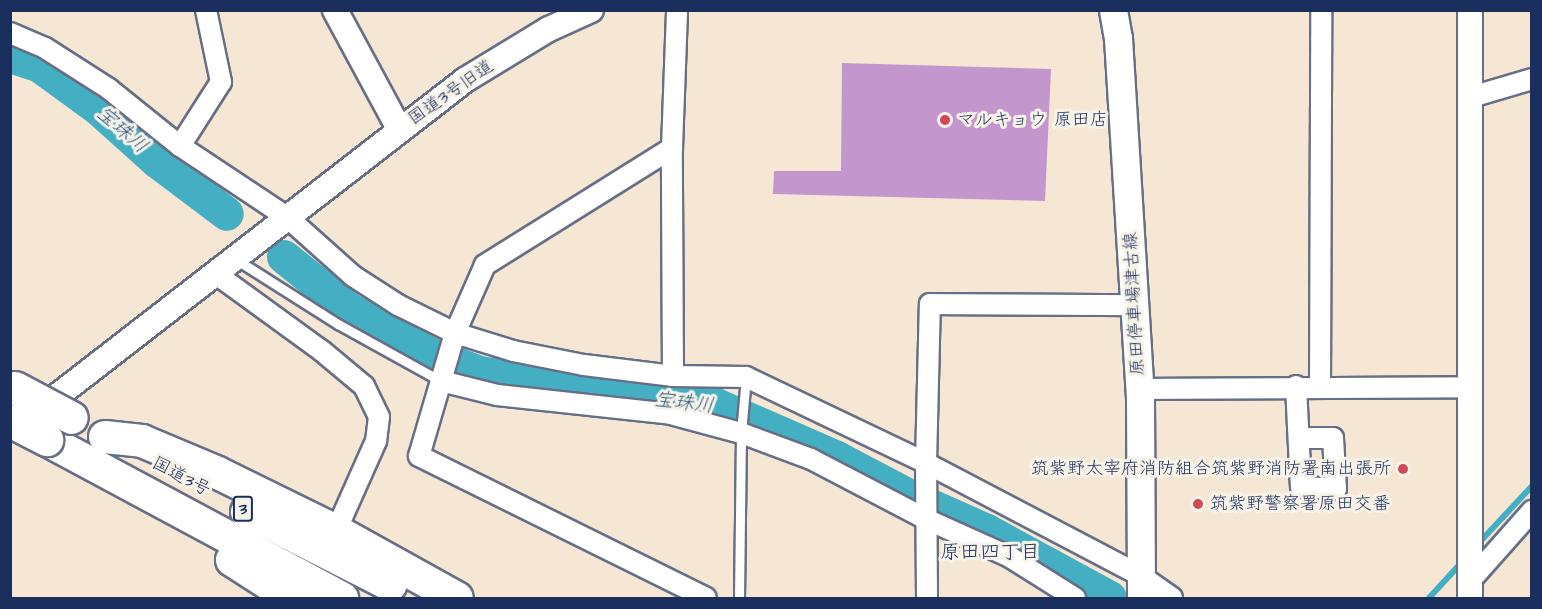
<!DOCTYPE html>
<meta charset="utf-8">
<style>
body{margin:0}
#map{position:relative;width:1542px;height:609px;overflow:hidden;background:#f5e7d4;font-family:"Architects Daughter","Klee One",sans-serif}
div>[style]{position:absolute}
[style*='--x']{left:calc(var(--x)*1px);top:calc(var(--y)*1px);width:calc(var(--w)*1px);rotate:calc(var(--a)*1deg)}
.stream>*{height:6px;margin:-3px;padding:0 3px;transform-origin:3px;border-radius:3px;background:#44afc2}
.river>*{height:34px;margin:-17px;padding:0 17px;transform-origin:17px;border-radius:17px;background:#44afc2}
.building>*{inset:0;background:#c496ce}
.roads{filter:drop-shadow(2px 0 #676f87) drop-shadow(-2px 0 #676f87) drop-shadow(0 2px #676f87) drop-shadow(0 -2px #676f87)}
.service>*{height:9px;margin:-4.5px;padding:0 4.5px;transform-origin:4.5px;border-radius:4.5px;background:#fff}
.minor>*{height:20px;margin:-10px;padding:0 10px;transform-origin:10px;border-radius:10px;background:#fff}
.tertiary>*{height:24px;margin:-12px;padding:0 12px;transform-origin:12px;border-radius:12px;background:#fff}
.secondary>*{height:27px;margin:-13.5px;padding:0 13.5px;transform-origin:13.5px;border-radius:13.5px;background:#fff}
.trunk>*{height:32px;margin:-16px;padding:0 16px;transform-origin:16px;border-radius:16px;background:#fff}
.bridges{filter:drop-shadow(2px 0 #676f87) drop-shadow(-2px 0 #676f87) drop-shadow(0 2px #676f87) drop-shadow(0 -2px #676f87)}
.trunk-bridge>*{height:32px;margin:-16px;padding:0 16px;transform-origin:16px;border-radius:16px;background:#fff}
.dots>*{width:16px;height:16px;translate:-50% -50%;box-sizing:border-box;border:3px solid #f7f3e8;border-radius:50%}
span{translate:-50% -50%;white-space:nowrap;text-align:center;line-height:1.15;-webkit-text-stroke:6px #f7f3e8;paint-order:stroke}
.shield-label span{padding:2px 4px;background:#f7f3e8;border:2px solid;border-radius:4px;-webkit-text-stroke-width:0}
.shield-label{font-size:16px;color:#1b2f5e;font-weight:700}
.street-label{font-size:18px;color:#1b2f5e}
.poi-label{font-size:18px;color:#1b2f5e}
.left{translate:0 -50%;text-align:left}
.right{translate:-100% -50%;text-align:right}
.water-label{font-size:20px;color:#27557c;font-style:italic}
.neighbourhood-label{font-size:20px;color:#1b2f5e}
.frame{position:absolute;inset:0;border:12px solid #1b2f5e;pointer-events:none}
</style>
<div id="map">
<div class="stream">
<div style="--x:1477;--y:545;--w:81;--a:-47"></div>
<div style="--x:1429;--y:598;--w:49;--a:-47.5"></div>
</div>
<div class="river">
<div style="--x:10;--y:56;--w:32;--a:18"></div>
<div style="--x:40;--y:66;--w:73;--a:36.1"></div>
<div style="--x:99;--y:109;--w:79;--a:41.9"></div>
<div style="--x:158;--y:162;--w:86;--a:37"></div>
<div style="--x:284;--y:257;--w:85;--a:38.8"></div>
<div style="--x:350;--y:310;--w:94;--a:28.8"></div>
<div style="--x:432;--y:355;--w:51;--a:20.6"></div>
<div style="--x:480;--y:373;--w:177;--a:8.8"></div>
<div style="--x:655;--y:400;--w:59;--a:3.9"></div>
<div style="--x:714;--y:404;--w:134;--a:23.7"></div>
<div style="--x:837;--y:458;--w:86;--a:27.8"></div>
<div style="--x:913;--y:498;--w:81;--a:24"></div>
<div style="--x:987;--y:531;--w:140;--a:28.6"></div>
</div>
<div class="building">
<div style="clip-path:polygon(842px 63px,1051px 69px,1045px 201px,773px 194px,774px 171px,841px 171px)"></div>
</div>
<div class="roads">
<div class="service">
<div style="--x:237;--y:260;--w:120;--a:32.4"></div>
<div style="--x:338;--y:324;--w:118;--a:29"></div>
<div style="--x:739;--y:598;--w:165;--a:-89.3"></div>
<div style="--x:741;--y:433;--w:56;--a:-84.9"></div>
</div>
<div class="minor">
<div style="--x:10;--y:33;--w:38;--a:23"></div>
<div style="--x:45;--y:48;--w:76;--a:32.6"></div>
<div style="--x:109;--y:89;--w:91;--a:38.8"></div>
<div style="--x:180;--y:146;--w:128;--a:33.6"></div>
<div style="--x:287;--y:217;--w:89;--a:41.8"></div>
<div style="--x:353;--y:276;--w:54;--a:32.8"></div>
<div style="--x:398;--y:305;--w:64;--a:26.2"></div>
<div style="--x:455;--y:333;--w:61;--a:17.2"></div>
<div style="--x:513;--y:351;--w:72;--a:11.2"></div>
<div style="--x:584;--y:365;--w:90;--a:7"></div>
<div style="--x:673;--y:376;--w:73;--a:0.8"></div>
<div style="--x:746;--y:377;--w:199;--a:25.5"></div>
<div style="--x:926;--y:463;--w:243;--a:27.7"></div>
<div style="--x:1141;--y:576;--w:38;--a:35"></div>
<div style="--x:1471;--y:97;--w:64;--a:-16.4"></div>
<div style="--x:180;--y:146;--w:76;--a:-57.4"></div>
<div style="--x:221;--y:82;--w:74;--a:-101.8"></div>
<div style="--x:672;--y:148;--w:221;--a:148"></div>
<div style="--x:485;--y:265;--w:74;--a:113.8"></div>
<div style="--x:455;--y:333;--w:128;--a:106.3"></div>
<div style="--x:419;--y:456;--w:320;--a:26.3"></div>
<div style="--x:216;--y:274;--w:131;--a:36"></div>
<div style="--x:322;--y:351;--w:55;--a:39.8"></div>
<div style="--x:364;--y:386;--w:34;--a:64"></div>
<div style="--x:379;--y:417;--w:24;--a:97"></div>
<div style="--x:376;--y:441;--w:98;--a:114"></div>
<div style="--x:673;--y:376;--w:228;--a:-90.3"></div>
<div style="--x:672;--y:148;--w:138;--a:-87.9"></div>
<div style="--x:441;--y:381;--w:58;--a:14"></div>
<div style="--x:497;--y:395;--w:175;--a:6.2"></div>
<div style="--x:671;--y:414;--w:73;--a:15.2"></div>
<div style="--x:741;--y:433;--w:75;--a:20.4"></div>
<div style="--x:811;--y:459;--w:130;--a:27.6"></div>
<div style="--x:926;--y:519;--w:92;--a:24.3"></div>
<div style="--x:1010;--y:557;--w:77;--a:32.2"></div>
<div style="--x:1296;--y:386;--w:101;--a:87.2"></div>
<div style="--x:1301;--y:487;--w:35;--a:3"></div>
<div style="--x:1336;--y:489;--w:51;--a:-93.4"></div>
<div style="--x:1333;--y:438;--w:33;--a:180"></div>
<div style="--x:1320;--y:386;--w:376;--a:-89.8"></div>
<div style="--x:1139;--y:389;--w:331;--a:-0.3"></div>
<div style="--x:1470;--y:581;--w:94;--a:-48.5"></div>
<div style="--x:927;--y:598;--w:135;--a:-90.4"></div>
<div style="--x:926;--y:463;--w:159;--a:-88.6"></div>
<div style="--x:930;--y:304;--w:206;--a:0.3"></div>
</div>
<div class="tertiary">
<div style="--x:335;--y:10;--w:136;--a:61.6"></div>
<div style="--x:34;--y:414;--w:545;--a:-37.77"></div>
<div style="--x:465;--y:80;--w:98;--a:-31.3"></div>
<div style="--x:549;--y:29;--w:46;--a:-24.3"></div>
<div style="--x:1470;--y:598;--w:588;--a:-90"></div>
</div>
<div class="secondary">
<div style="--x:1113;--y:10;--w:28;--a:80"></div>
<div style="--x:1118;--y:38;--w:362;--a:86.5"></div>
<div style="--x:1140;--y:399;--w:199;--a:89.7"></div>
</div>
<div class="trunk">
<div style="--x:105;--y:437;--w:37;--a:6"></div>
<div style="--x:142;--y:441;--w:82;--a:22.8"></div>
<div style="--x:218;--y:473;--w:131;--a:26.2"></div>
<div style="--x:336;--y:531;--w:138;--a:29"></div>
<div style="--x:47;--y:440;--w:335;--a:28.2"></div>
<div style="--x:247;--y:512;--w:161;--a:27"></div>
<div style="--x:232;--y:560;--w:70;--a:32.8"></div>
</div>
</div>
<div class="bridges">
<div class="trunk-bridge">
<div style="--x:15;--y:388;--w:64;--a:27.8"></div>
<div style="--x:10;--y:421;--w:42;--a:27.2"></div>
</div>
</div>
<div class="dots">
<div style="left:945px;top:120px;background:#d1495b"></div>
<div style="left:1403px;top:469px;background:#d1495b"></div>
<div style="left:1198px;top:504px;background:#d1495b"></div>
</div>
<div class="shield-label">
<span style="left:243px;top:509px">3</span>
</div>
<div class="street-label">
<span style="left:451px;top:93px;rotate:-35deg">国道3号旧道</span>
<span style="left:1135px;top:304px;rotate:-93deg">原田停車場津古線</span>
<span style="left:181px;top:477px;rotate:28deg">国道3号</span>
</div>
<div class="poi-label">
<span class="left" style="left:957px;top:120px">マルキョウ 原田店</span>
<span class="right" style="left:1391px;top:469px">筑紫野太宰府消防組合筑紫野消防署南出張所</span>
<span class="left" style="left:1210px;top:504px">筑紫野警察署原田交番</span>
</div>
<div class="water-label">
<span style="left:122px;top:130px;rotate:41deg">宝珠川</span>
<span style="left:684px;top:403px;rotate:7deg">宝珠川</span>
</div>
<div class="neighbourhood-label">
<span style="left:990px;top:552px">原田四丁目</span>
</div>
<div class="frame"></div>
</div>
